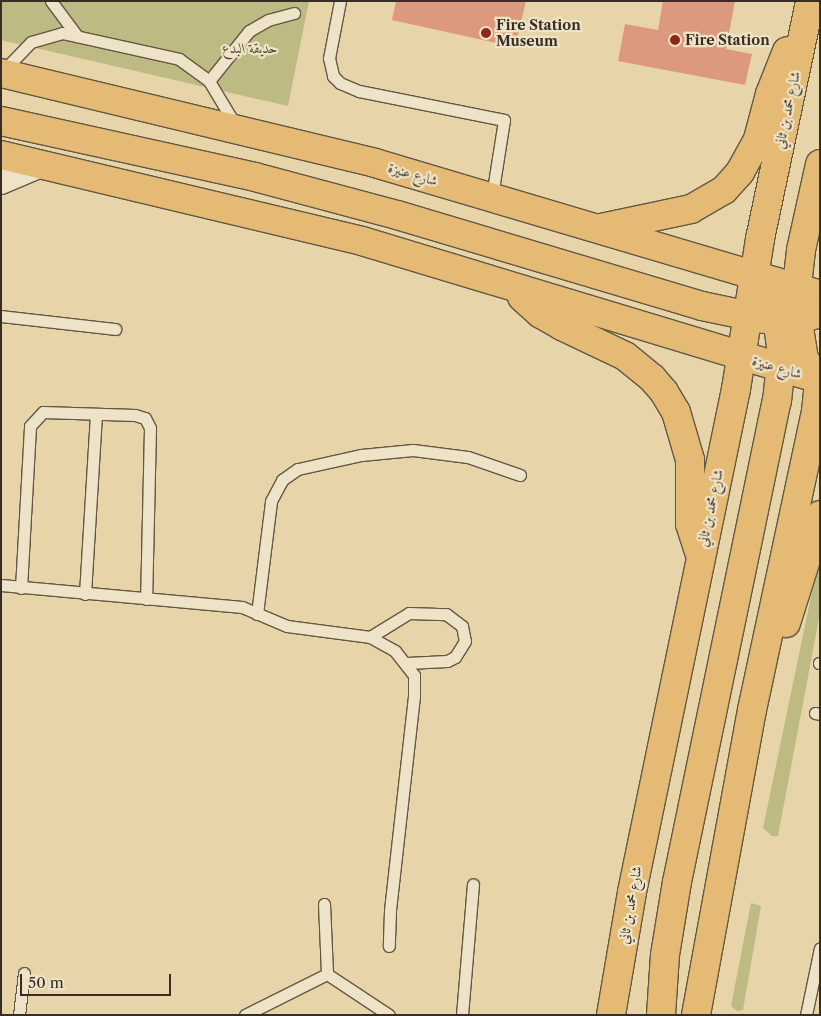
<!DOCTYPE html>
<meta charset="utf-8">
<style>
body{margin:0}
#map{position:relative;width:821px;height:1016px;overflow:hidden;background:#e7d4a9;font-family:"Libre Caslon Text",Amiri,serif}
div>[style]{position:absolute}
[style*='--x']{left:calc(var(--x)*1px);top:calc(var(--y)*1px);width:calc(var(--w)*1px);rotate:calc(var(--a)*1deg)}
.green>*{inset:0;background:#bdbb83}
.building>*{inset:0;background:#dd997d}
.roads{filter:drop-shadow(1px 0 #635744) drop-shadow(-1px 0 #635744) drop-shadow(0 1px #635744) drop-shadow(0 -1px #635744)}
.service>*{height:11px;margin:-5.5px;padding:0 5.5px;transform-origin:5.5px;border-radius:5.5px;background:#efe3c7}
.minor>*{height:24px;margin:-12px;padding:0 12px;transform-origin:12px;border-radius:12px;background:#efe3c7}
.primary>*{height:28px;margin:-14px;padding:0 14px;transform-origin:14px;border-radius:14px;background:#e4ba74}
.dots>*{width:14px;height:14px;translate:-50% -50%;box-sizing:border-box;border:2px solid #efe3c7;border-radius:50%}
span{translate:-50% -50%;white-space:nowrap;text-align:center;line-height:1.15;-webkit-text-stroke:4.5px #efe3c7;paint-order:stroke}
.poi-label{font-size:14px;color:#372d22;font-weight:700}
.left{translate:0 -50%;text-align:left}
.park-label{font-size:14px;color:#524935;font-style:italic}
.street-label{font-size:14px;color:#372d22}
.frame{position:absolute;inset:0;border:2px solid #372d22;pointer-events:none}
.scale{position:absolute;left:20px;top:974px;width:151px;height:22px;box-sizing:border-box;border:2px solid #372d22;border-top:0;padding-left:6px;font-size:15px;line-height:18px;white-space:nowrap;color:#372d22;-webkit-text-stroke:4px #efe3c7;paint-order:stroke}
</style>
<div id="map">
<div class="green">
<div style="clip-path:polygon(1px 1px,309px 1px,288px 106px,1px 40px)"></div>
<div style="clip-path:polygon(820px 553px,820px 613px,778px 836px,772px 836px,763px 828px)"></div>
<div style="clip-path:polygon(751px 903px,761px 906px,743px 1010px,737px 1011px,731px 1006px)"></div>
</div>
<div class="building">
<div style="clip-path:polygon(396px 1px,526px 1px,515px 47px,392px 20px)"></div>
<div style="clip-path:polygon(663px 1px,735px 1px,726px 49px,752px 54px,745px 85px,618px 61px,625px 24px,658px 30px)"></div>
</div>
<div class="roads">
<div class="service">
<div style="--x:51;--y:1;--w:44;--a:53.4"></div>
<div style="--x:340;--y:1;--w:58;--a:100.9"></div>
<div style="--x:329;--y:58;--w:18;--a:77"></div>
<div style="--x:333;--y:76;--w:10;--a:45"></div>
<div style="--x:340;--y:83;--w:21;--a:23"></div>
<div style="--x:359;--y:91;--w:148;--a:11.3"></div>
<div style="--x:504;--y:120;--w:77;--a:99"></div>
<div style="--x:3;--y:71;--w:40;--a:-46"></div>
<div style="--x:31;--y:42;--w:32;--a:-16"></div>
<div style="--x:62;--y:33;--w:120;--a:12.5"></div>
<div style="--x:179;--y:59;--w:37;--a:36"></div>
<div style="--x:209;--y:81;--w:52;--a:59"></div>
<div style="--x:209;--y:81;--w:64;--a:-51.3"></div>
<div style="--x:249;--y:31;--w:22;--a:-30"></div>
<div style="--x:268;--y:20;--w:27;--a:-15"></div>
<div style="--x:1;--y:316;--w:115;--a:6.5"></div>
<div style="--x:1;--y:585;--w:242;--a:5.2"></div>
<div style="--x:242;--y:607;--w:49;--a:22.9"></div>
<div style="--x:287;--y:626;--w:84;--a:7.5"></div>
<div style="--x:370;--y:637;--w:29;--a:29"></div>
<div style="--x:395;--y:651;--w:31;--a:52"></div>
<div style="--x:414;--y:675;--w:21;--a:90"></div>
<div style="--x:414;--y:696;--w:216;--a:96.4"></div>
<div style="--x:390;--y:911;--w:35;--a:92"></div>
<div style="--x:21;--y:588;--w:162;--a:-86.8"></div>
<div style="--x:30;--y:426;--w:19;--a:-47"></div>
<div style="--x:43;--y:412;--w:92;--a:1.9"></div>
<div style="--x:135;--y:415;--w:10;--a:17"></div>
<div style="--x:145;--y:418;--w:11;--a:63"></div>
<div style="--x:150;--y:428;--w:171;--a:91.3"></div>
<div style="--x:85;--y:594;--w:180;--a:-86.5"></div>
<div style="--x:257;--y:614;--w:114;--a:-82.9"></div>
<div style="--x:271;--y:501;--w:24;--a:-62"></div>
<div style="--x:282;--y:480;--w:19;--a:-35"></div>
<div style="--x:298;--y:469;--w:65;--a:-12.5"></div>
<div style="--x:361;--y:455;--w:52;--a:-5.5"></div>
<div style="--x:413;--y:450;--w:55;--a:7.3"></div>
<div style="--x:468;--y:457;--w:55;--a:19.1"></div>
<div style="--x:370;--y:637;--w:46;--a:-31.6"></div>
<div style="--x:409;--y:613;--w:37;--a:2"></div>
<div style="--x:446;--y:614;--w:20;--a:37"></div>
<div style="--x:462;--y:626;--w:15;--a:79"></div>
<div style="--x:465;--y:641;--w:19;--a:122"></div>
<div style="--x:455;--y:657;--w:9;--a:153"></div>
<div style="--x:447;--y:661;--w:40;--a:177.1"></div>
<div style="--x:819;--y:663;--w:1;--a:0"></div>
<div style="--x:815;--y:713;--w:5;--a:11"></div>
<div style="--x:324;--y:904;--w:70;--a:87.5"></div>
<div style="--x:327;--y:974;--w:74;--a:33.5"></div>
<div style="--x:19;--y:1015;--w:42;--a:-83.2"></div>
<div style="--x:245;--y:1015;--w:92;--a:-26.6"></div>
<div style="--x:462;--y:1015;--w:131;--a:-85.2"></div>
<div style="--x:806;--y:1015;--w:68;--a:-78.2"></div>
</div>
<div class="minor">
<div style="--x:1;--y:182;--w:43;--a:-23"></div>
</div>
<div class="primary">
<div style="--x:1;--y:73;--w:385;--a:13.5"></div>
<div style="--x:375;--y:163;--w:464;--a:16.5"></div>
<div style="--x:1;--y:121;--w:260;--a:12.4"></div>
<div style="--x:255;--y:177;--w:147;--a:15"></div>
<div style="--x:397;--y:215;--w:318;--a:16.6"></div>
<div style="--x:702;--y:306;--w:63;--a:11.8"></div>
<div style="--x:764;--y:319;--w:32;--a:2"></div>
<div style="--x:796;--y:320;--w:25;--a:-16"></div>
<div style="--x:1;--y:155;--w:371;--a:13.4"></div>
<div style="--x:362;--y:241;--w:478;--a:16.8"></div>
<div style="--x:601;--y:228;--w:92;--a:-11.9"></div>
<div style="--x:691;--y:209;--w:38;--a:-30"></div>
<div style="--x:724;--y:190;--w:24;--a:-48"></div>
<div style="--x:740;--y:172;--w:38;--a:-61"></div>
<div style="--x:758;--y:139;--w:47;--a:-75.1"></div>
<div style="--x:770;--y:94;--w:46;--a:-68.4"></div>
<div style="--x:522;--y:297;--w:25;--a:42"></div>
<div style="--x:541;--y:314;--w:24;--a:30"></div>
<div style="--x:562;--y:326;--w:70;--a:25.5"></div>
<div style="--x:625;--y:356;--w:35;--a:39"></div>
<div style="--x:652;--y:378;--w:18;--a:49"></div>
<div style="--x:664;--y:392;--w:23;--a:59"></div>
<div style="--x:676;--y:412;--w:50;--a:73.7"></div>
<div style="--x:690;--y:460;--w:64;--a:90"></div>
<div style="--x:690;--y:524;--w:28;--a:72"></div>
<div style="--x:818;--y:379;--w:24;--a:-125"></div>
<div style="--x:804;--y:359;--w:57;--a:-99.1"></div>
<div style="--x:795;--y:303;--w:53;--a:-83.5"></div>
<div style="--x:801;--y:250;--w:88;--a:-77.5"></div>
<div style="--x:786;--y:623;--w:113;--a:-72.5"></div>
<div style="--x:611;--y:1015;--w:125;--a:-80.3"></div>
<div style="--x:632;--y:892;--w:514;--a:-78.32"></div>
<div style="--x:736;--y:389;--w:152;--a:-80.9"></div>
<div style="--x:760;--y:239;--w:243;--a:-78.1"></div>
<div style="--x:661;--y:1015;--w:60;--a:-86.2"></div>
<div style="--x:665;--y:955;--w:74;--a:-80.7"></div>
<div style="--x:677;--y:882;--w:491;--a:-78.3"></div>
<div style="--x:777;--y:401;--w:47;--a:-83.9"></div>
<div style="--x:782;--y:354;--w:51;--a:-97.8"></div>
<div style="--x:696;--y:1015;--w:310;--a:-79.6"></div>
<div style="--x:752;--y:710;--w:306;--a:-77.9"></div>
<div style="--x:816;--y:411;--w:39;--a:-84"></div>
</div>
</div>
<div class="dots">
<div style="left:486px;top:33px;background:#8f2418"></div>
<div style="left:675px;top:40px;background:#8f2418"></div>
</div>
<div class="poi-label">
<span class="left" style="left:496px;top:33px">Fire Station<br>Museum</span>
<span class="left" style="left:685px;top:40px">Fire Station</span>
</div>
<div class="park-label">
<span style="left:250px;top:48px">حديقة البدع</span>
</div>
<div class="street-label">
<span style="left:787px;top:110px;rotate:-78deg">شارع محمد بن ثاني</span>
<span style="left:413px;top:174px;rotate:16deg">شارع عنيزة</span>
<span style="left:777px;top:367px;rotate:16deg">شارع عنيزة</span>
<span style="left:710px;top:508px;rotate:-78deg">شارع محمد بن ثاني</span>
<span style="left:630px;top:905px;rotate:-80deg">شارع محمد بن ثاني</span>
</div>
<div class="frame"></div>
<div class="scale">50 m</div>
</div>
